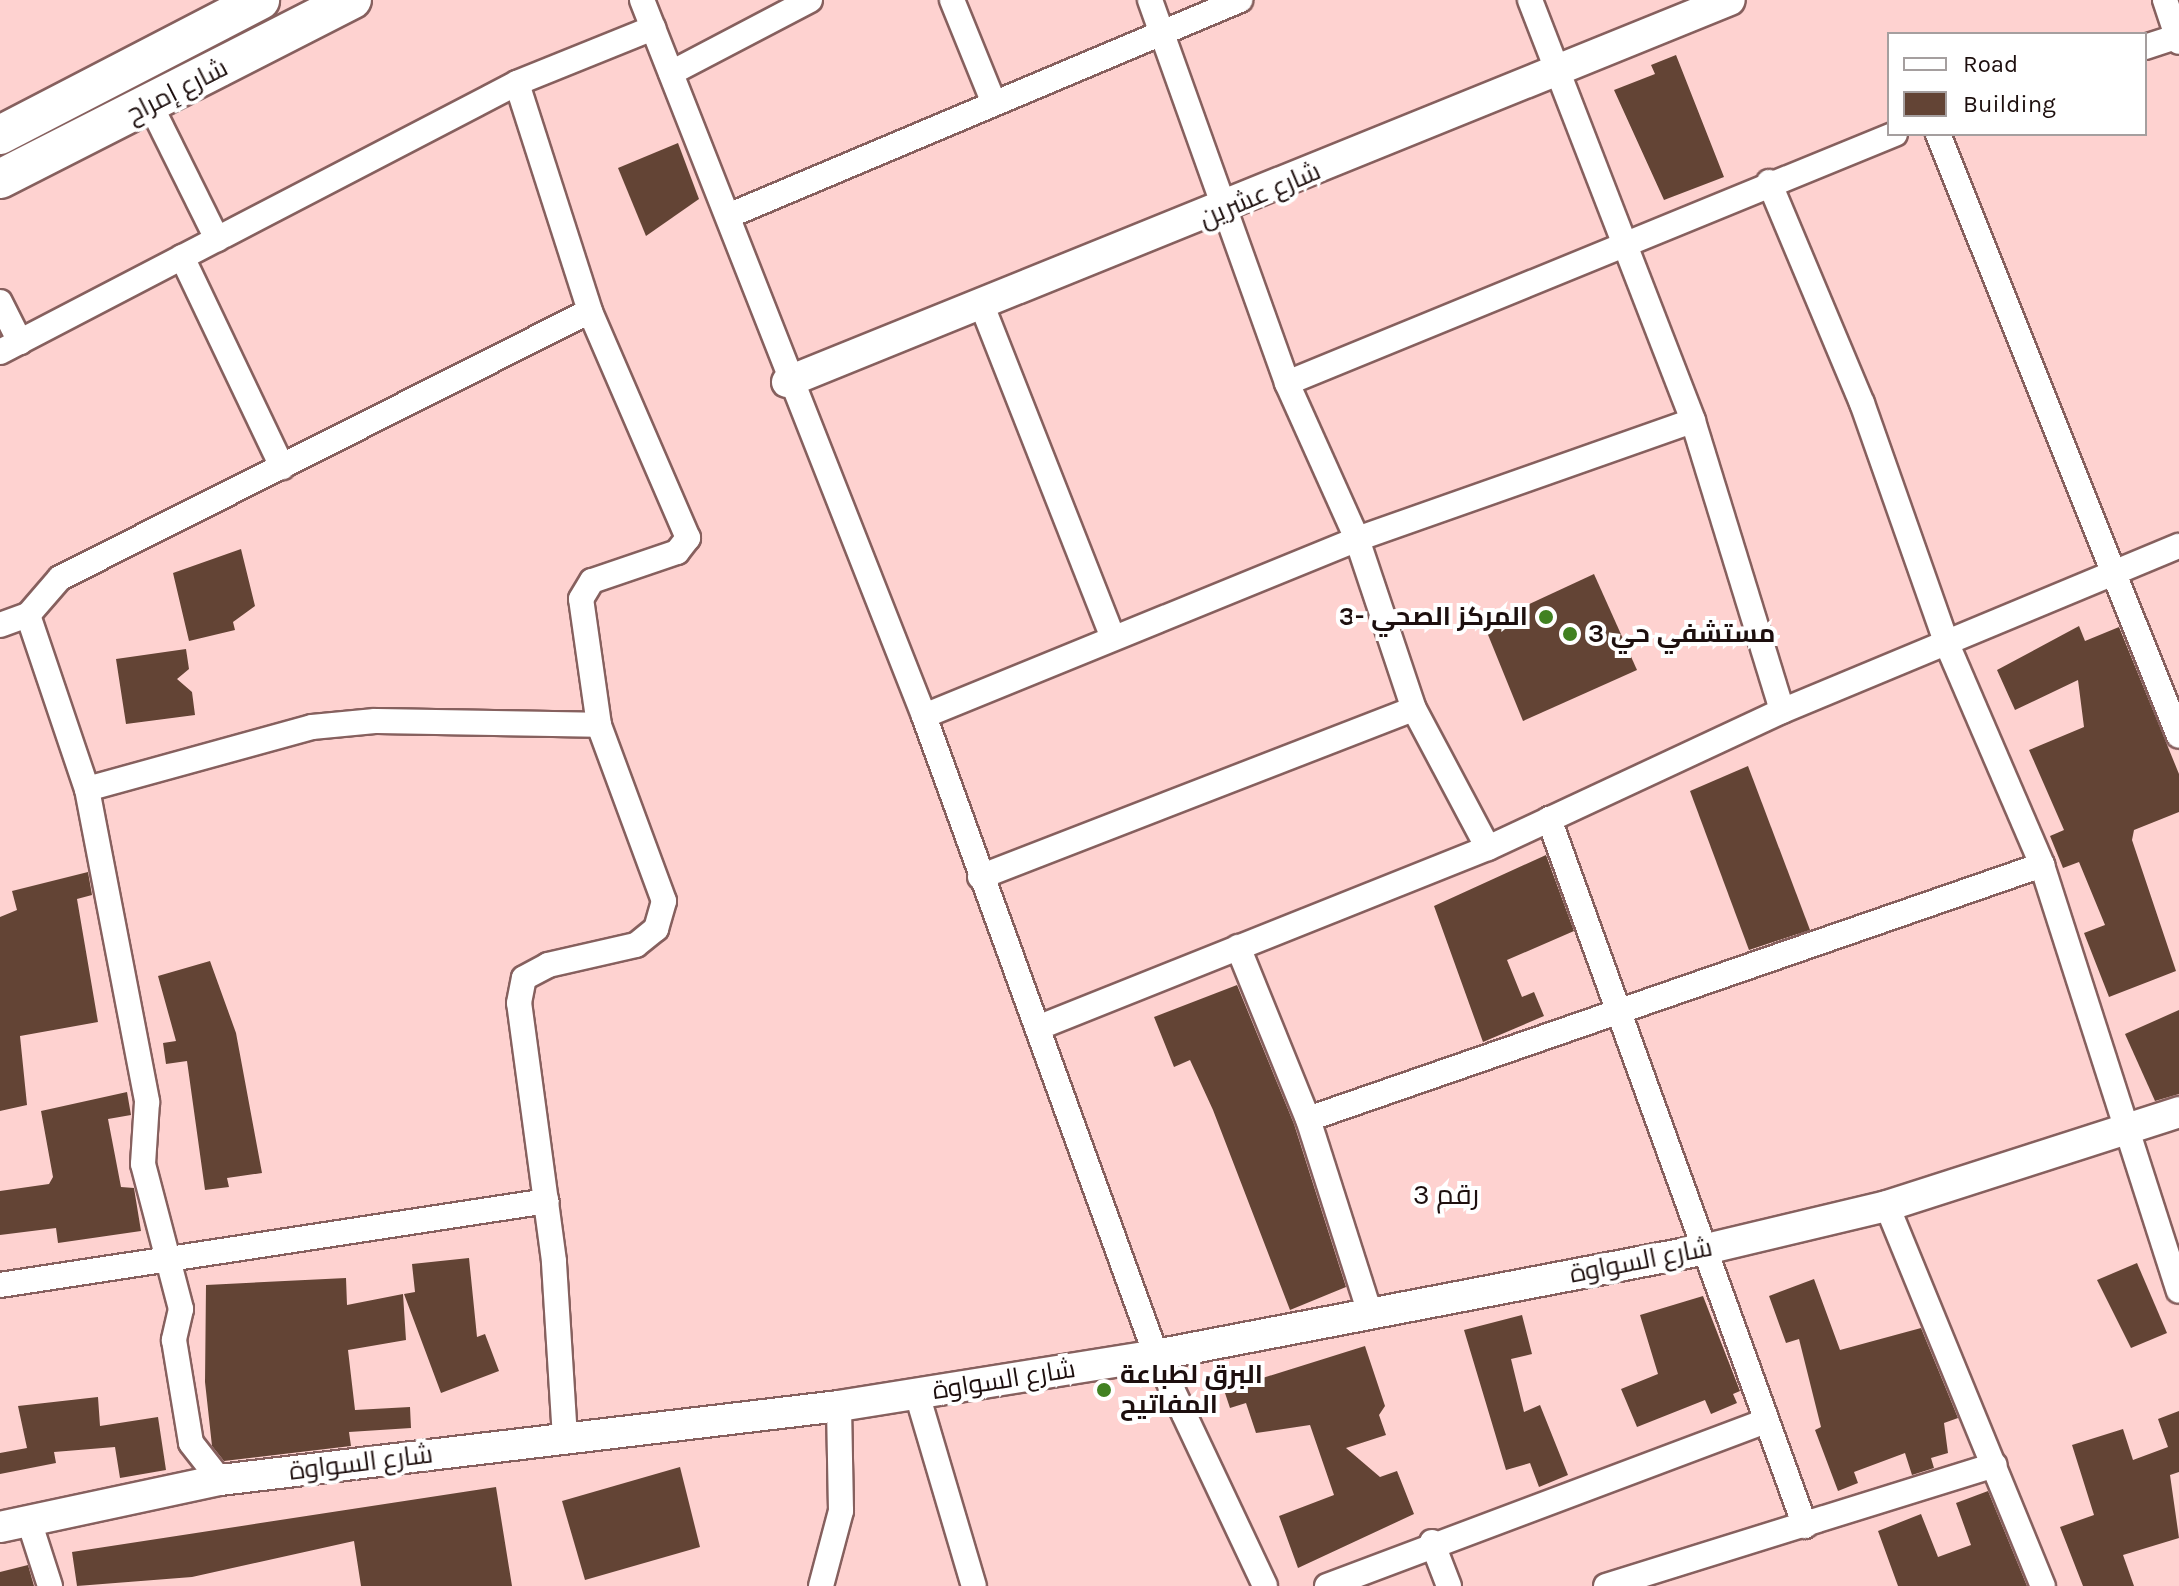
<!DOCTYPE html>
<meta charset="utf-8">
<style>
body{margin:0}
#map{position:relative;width:2179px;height:1586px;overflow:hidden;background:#fed2d0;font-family:Karla,Cairo,sans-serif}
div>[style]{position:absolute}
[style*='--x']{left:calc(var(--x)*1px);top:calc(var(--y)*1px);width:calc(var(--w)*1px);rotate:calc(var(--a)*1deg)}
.building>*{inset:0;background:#634435}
.roads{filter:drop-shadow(2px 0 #86605e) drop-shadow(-2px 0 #86605e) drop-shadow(0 2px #86605e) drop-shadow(0 -2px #86605e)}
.minor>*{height:24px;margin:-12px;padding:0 12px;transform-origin:12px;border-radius:12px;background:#fff}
.tertiary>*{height:30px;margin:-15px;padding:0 15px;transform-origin:15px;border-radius:15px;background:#fff}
.primary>*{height:38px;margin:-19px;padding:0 19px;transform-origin:19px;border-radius:19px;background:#fff}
.dots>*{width:22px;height:22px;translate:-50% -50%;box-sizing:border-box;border:4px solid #fff;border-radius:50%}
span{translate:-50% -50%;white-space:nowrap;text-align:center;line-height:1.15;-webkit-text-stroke:8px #fff;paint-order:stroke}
.street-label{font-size:26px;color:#1d0f0e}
.poi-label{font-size:26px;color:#1d0f0e;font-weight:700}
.right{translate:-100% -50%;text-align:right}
.left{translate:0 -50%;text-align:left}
.neighbourhood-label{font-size:28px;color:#1d0f0e}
.legend{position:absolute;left:1887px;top:32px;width:260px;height:104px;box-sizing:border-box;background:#fff;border:2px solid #a59f9f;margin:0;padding:10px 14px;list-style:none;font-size:24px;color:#1d0f0e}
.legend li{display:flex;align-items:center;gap:16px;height:40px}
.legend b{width:40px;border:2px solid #a59f9f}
</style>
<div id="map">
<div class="building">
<div style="clip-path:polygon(1676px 55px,1724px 177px,1664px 200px,1614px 90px,1655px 74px,1651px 65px)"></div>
<div style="clip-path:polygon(678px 143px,699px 199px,646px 236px,618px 168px)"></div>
<div style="clip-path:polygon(241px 549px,255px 606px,233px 622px,235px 630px,189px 641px,173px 573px)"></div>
<div style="clip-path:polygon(1594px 574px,1637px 670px,1523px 721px,1484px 625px)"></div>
<div style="clip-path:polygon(2079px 626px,2085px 641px,2119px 627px,2179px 774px,2179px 812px,2134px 830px,2132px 840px,2176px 971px,2109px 997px,2084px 933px,2105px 925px,2079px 862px,2063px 868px,2050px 836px,2064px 830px,2029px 750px,2084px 727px,2078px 680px,2015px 710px,1997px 670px)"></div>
<div style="clip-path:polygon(186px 649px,189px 669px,177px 679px,192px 692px,195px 715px,126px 724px,116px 659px)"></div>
<div style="clip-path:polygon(1748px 766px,1810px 930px,1749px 950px,1690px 791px)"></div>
<div style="clip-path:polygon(1546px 855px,1574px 931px,1507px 960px,1522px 997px,1534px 992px,1544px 1016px,1483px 1042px,1434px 906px)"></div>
<div style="clip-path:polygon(88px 872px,92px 895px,77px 899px,98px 1022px,20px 1036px,27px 1105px,0 1111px,0 917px,17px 910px,12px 891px)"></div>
<div style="clip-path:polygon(210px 961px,236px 1033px,262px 1173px,227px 1178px,229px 1187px,205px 1190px,187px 1061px,166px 1064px,163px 1043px,176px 1041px,158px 976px)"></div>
<div style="clip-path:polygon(1237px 985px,1294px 1124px,1346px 1287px,1290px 1310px,1213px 1110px,1190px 1060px,1174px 1067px,1154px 1017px)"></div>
<div style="clip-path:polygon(2179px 1010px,2179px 1094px,2155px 1101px,2125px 1034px)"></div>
<div style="clip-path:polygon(127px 1092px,131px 1115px,108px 1119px,121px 1187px,134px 1188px,141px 1231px,58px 1243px,56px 1228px,0 1235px,0 1191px,49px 1184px,53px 1177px,41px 1111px)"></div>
<div style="clip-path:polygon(469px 1258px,477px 1337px,485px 1334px,499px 1371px,441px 1393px,404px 1294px,415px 1292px,412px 1264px)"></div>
<div style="clip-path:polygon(2137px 1263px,2167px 1333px,2131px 1348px,2097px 1280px)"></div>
<div style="clip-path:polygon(346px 1278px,347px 1305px,403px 1294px,406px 1340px,348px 1350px,355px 1410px,410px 1407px,411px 1428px,349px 1432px,351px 1446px,224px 1461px,212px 1446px,205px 1382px,206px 1285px)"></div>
<div style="clip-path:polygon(1814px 1279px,1840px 1350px,1921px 1328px,1958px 1418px,1944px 1423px,1948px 1453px,1931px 1458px,1934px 1468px,1912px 1475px,1905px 1453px,1854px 1472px,1858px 1483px,1838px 1491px,1815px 1430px,1821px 1427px,1799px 1339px,1786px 1343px,1769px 1296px)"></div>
<div style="clip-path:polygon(1703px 1296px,1740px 1391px,1733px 1394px,1737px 1403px,1711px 1414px,1705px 1400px,1637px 1427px,1621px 1389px,1658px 1374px,1640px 1315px)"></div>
<div style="clip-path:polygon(1522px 1315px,1532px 1354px,1511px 1359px,1524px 1412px,1540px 1405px,1568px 1475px,1539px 1487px,1530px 1463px,1506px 1470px,1464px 1330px)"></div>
<div style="clip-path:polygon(1365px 1346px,1385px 1406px,1379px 1415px,1386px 1435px,1346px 1448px,1380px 1477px,1397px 1471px,1414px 1514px,1298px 1568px,1279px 1516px,1334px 1495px,1310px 1425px,1256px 1433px,1246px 1403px,1230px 1408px,1224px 1390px)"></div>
<div style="clip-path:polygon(98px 1397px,100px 1426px,158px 1417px,166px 1470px,120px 1478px,115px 1447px,54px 1452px,56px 1463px,0 1474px,0 1453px,27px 1448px,18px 1406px)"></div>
<div style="clip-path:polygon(2179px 1411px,2179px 1472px,2170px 1475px,2179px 1538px,2123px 1555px,2134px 1586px,2083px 1586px,2060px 1527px,2094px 1515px,2072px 1445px,2123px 1429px,2133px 1460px,2168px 1447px,2158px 1419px)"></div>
<div style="clip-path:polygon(680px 1467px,700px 1547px,585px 1580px,562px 1501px)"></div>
<div style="clip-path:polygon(496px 1487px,512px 1586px,361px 1586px,354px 1541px,192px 1577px,77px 1586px,72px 1552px)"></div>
<div style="clip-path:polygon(1988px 1491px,2027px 1586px,1898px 1586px,1878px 1531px,1921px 1514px,1938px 1557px,1971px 1545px,1956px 1503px)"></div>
<div style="clip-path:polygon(28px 1565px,34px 1586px,0 1586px,0 1572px)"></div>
</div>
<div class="roads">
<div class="minor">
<div style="--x:642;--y:0;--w:770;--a:68.5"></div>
<div style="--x:924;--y:716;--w:680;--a:70.05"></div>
<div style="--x:1156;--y:1355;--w:255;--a:64.7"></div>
<div style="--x:952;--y:0;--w:109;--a:67.9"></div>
<div style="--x:1150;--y:0;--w:407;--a:70.3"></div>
<div style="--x:1287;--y:383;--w:171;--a:65.8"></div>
<div style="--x:1357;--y:539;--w:179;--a:71.5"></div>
<div style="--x:1414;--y:709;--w:157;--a:62"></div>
<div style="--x:1530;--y:0;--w:451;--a:68.8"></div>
<div style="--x:1693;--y:421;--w:303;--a:72.9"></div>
<div style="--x:2165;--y:0;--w:44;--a:71.6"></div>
<div style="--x:2145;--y:47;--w:36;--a:-18"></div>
<div style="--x:671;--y:73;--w:157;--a:-27.7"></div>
<div style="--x:150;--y:104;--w:151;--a:63.6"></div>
<div style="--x:1938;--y:134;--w:648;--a:68.18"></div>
<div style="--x:1769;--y:182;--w:240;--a:67.2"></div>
<div style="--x:1862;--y:403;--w:256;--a:70.6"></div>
<div style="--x:1947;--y:644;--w:241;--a:66.7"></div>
<div style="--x:2042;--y:865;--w:447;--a:72.2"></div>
<div style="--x:728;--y:216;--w:556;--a:-22.87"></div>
<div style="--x:182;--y:257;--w:233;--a:64.5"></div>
<div style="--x:0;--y:302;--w:45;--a:63.4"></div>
<div style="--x:983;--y:308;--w:352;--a:68.5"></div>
<div style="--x:0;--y:352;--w:583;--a:-27.49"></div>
<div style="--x:517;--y:83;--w:147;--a:-22"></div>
<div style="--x:1287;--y:383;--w:657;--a:-22.27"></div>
<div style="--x:28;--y:615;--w:184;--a:71.3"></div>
<div style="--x:87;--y:789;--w:319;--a:79.1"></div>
<div style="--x:147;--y:1102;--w:62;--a:93.7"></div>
<div style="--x:143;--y:1164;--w:150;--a:75.3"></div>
<div style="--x:181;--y:1309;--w:32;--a:103"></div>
<div style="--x:174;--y:1340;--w:104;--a:80.6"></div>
<div style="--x:191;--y:1443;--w:47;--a:51.9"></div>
<div style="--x:0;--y:625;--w:30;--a:-20"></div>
<div style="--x:28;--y:615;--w:49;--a:-49.1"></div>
<div style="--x:60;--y:578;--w:593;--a:-26.74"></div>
<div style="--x:590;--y:311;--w:239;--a:-107.8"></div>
<div style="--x:924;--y:716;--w:468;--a:-22.2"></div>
<div style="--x:1357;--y:539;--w:356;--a:-19.4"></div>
<div style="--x:87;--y:789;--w:233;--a:-15.4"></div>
<div style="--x:312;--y:727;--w:63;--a:-5.4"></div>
<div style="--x:375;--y:721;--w:224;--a:1"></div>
<div style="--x:1549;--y:819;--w:752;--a:70.1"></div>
<div style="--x:980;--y:877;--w:465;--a:-21.2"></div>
<div style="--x:1238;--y:947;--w:186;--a:67.9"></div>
<div style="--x:1308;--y:1119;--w:204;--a:72.3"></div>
<div style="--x:1040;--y:1027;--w:482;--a:-21.8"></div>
<div style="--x:1488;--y:848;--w:324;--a:-25"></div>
<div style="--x:1782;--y:711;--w:430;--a:-22.6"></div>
<div style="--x:1308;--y:1119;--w:777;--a:-19.09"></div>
<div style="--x:1887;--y:1206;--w:411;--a:67.7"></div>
<div style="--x:0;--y:1285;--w:553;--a:-8.73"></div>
<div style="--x:917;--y:1394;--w:200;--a:73.5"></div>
<div style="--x:565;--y:1438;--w:177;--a:-93.6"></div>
<div style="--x:554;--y:1261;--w:260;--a:-97.7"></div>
<div style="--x:519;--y:1003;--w:25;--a:-79"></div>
<div style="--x:524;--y:978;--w:27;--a:-28"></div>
<div style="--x:548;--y:965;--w:90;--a:-12.8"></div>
<div style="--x:636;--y:945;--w:26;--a:-39"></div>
<div style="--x:656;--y:929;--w:29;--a:-74"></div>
<div style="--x:664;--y:901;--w:188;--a:-110.3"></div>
<div style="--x:599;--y:725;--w:127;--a:-98.1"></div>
<div style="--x:581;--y:599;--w:21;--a:-59"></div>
<div style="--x:592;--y:581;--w:90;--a:-18.8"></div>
<div style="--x:677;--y:552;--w:18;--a:-52"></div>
<div style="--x:688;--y:538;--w:247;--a:-113.4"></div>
<div style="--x:30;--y:1524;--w:65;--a:72.1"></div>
<div style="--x:1432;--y:1542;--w:47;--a:68.9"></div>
<div style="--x:821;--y:1586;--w:78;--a:-75.1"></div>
<div style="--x:841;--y:1511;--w:105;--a:-91.1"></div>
<div style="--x:1327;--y:1586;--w:468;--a:-20.6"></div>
<div style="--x:1606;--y:1586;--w:407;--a:-17.3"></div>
</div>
<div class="tertiary">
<div style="--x:787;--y:382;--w:1017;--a:-22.05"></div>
<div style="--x:0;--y:1527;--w:225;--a:-12.1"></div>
<div style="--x:220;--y:1480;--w:623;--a:-6.82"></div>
<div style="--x:839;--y:1406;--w:321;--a:-9.1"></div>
<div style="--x:1156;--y:1355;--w:556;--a:-10.89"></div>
<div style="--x:1702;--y:1250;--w:190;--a:-13.4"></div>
<div style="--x:1887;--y:1206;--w:307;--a:-17.8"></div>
</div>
<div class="primary">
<div style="--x:0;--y:135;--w:293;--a:-27.4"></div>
<div style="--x:0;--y:179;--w:395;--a:-27"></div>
</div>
</div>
<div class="dots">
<div style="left:1546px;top:617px;background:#418121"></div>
<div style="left:1570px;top:634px;background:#418121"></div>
<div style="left:1104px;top:1390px;background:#418121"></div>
</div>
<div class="street-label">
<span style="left:177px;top:91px;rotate:-27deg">شارع إمراح</span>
<span style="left:1260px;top:195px;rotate:-23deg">شارع عشرين</span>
<span style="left:1641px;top:1261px;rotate:-11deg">شارع السواوة</span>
<span style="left:1004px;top:1380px;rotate:-9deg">شارع السواوة</span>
<span style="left:361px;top:1463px;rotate:-7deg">شارع السواوة</span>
</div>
<div class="poi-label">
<span class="right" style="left:1528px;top:617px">المركز الصحي -3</span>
<span class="left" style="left:1588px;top:634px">مستشفي حي 3</span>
<span class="left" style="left:1120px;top:1390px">البرق لطباعة<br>المفاتيح</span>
</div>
<div class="neighbourhood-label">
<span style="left:1446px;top:1195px">رقم 3</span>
</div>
<ul class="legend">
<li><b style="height:10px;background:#fff"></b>Road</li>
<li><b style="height:22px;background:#634435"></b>Building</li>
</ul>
</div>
